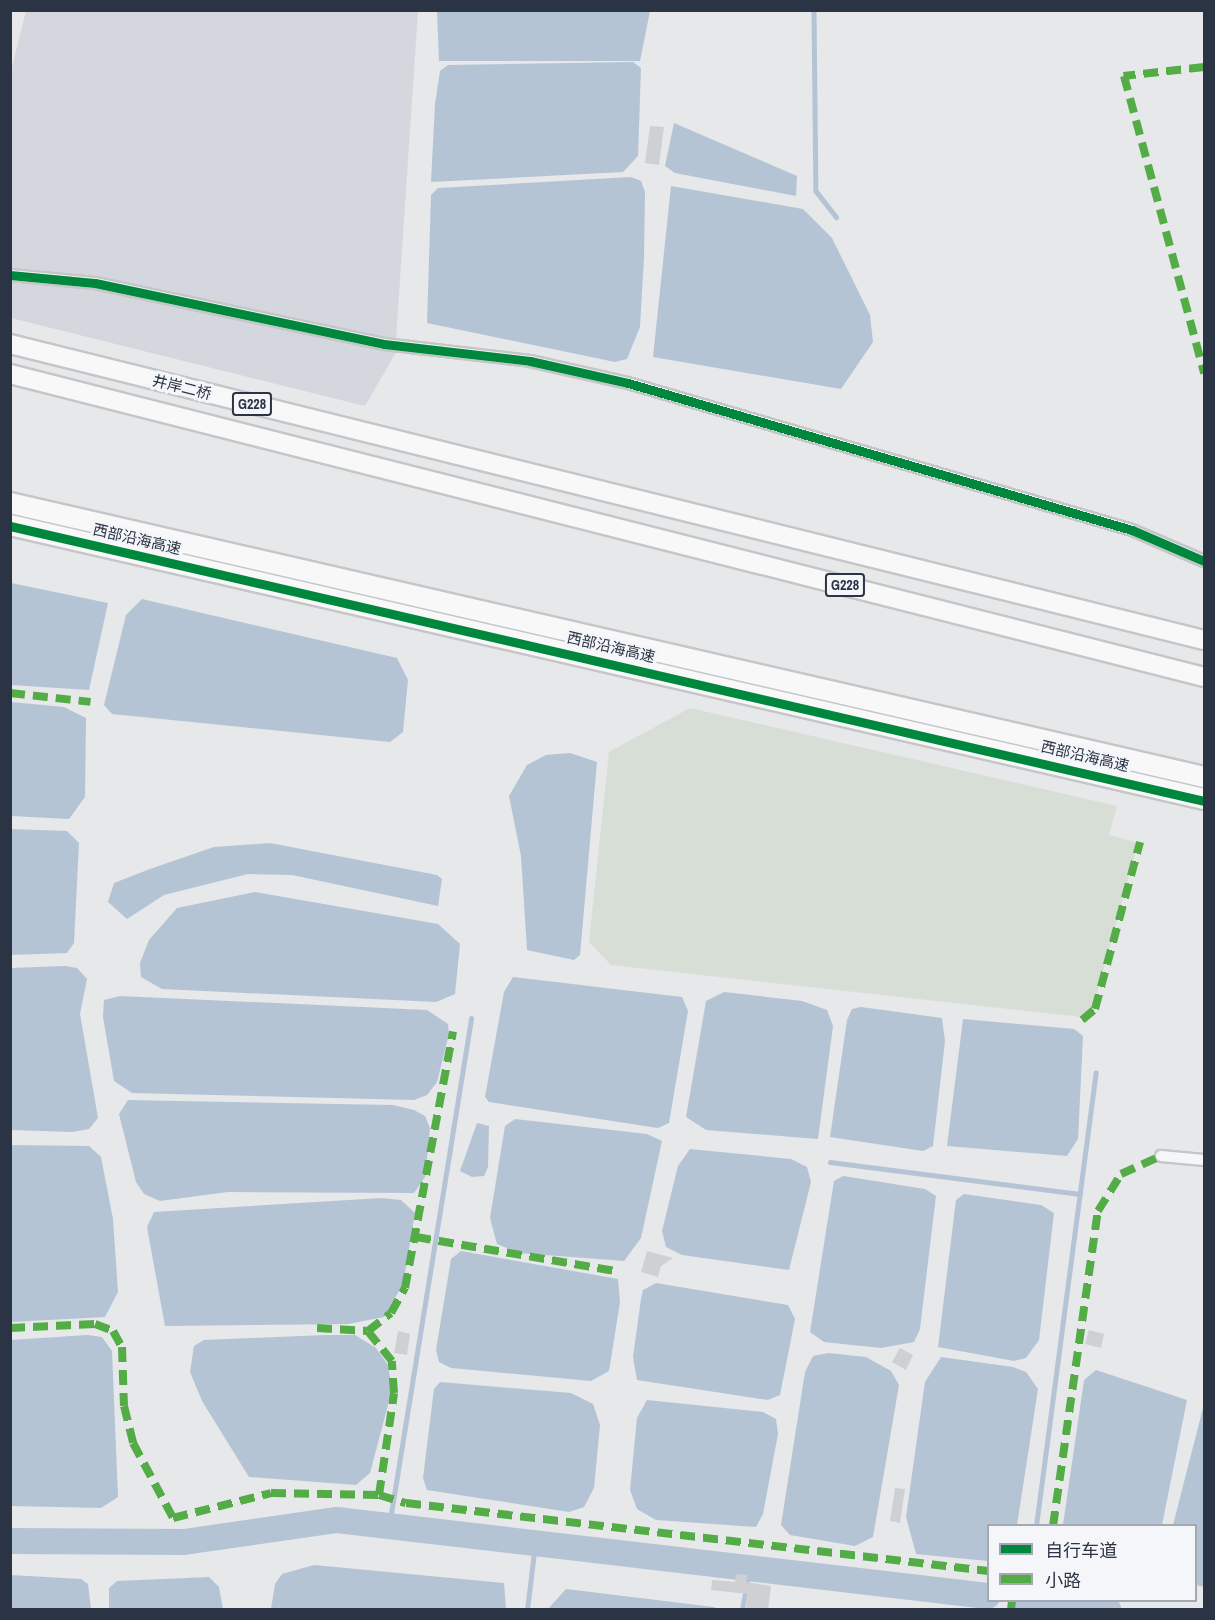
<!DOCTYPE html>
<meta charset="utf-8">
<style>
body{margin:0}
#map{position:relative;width:1215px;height:1620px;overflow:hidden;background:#e6e8ea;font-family:"Archivo Narrow","Noto Sans SC",sans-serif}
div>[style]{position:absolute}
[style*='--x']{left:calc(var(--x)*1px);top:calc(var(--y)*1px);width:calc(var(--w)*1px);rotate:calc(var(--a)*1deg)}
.built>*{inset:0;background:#d4d7dd}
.green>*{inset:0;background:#d6ded6}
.water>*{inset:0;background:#b4c4d5}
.stream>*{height:4.5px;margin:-2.25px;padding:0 2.25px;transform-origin:2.25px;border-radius:2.25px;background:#b4c4d5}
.river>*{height:26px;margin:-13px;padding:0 13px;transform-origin:13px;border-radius:13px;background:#b4c4d5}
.building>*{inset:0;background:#ced0d3}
.roads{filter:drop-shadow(2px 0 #c4c6c8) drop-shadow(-2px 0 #c4c6c8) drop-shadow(0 2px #c4c6c8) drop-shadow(0 -2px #c4c6c8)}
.minor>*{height:10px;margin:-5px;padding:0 5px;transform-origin:5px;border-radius:5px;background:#f5f6f7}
.trunk>*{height:18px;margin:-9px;padding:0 9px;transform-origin:9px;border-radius:9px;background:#f8f8f8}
.motorway>*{height:20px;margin:-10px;padding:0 10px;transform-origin:10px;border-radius:10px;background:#f8f8f8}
.quiet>*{height:8px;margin-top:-4px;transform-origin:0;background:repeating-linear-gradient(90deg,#54ac47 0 15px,transparent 0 23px)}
.cycleway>*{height:9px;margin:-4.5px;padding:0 4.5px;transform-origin:4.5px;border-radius:4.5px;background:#00873e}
span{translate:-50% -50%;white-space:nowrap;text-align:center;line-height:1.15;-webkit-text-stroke:6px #f4f6f9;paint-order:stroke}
.shield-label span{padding:2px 4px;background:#f4f6f9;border:2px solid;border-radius:4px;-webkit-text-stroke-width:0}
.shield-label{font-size:14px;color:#2b3445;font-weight:700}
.street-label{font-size:15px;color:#2b3445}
.frame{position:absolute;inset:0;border:12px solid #2b3445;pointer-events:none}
.legend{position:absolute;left:987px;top:1524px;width:210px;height:78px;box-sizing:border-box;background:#f4f6f9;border:2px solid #a4a8b1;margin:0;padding:8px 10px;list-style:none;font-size:18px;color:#2b3445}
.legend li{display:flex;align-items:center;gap:12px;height:30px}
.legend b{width:30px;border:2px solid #a4a8b1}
</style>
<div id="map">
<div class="built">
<div style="clip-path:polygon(26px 11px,418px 11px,395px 354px,365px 406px,11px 318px,11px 71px)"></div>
</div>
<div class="green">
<div style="clip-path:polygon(690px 708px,1117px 806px,1109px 835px,1138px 843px,1093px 1008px,1082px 1017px,611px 965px,589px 942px,609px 752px)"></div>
</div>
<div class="water">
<div style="clip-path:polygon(437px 11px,437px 10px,650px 11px,640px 61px,439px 61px)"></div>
<div style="clip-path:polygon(633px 62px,641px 68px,638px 156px,623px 172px,431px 182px,435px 104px,440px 71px,448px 65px)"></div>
<div style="clip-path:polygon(674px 123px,797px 176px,796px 196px,675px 173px,665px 166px)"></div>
<div style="clip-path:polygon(631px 177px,641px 181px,645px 192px,644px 257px,640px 327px,627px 359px,615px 362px,427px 323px,431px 195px,438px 188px)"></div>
<div style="clip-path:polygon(671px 186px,803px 209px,832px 238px,870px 315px,873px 342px,841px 389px,653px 357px)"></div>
<div style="clip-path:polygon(11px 583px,108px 603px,89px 690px,11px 685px)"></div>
<div style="clip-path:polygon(142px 599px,397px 658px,408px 680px,403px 732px,390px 742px,112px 714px,104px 705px,126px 615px)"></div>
<div style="clip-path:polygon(11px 702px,64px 707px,86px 718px,85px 797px,69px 819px,11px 816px)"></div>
<div style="clip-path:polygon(570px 753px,597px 762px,580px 955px,574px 960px,527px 950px,521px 856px,509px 796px,527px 765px,546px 755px)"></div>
<div style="clip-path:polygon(10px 829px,67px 831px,79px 843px,74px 943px,67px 953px,11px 955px)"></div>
<div style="clip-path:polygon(270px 843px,437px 875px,442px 879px,438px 906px,292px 875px,248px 874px,164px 895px,127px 919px,108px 902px,114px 883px,150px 869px,214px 847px)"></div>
<div style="clip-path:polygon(255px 892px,438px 924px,460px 944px,455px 994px,436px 1002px,162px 989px,141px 977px,140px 963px,149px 940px,177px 908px)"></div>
<div style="clip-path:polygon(65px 966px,77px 968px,87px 979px,80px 1014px,98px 1118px,89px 1129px,72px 1132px,11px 1130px,11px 968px)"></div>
<div style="clip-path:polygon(513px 977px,682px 997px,688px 1011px,669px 1123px,658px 1128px,489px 1102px,485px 1097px,504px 992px)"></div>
<div style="clip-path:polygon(724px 992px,802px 1001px,827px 1010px,833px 1026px,818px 1139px,706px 1130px,686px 1117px,706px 1001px)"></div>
<div style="clip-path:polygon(120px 996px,427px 1010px,448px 1024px,449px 1034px,437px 1082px,427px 1095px,414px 1100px,132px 1093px,114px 1081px,103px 1017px,104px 1000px)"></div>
<div style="clip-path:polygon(861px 1007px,942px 1018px,945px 1041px,933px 1146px,923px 1151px,830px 1137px,847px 1020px,852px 1009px)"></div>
<div style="clip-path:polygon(963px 1019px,1074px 1029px,1083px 1036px,1078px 1139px,1067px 1156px,947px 1146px)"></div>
<div style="clip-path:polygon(128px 1100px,393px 1105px,414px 1110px,425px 1116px,430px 1128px,425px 1177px,414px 1193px,228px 1192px,160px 1201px,144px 1194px,136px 1182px,119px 1114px)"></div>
<div style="clip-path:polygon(515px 1119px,647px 1134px,662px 1141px,641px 1238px,624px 1261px,519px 1253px,497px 1244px,490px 1218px,505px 1126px)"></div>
<div style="clip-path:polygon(477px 1123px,489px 1126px,488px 1167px,484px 1176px,472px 1177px,460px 1171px)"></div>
<div style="clip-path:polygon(10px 1145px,89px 1146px,101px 1157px,113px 1219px,118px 1292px,105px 1317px,11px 1322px)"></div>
<div style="clip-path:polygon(690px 1149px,791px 1159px,807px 1167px,811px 1182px,789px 1270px,682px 1255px,666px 1247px,662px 1231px,678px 1166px)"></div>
<div style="clip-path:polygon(843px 1176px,925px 1189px,936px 1196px,920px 1329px,914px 1342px,881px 1348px,824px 1342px,810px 1332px,834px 1181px)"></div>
<div style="clip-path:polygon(964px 1194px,1041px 1205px,1054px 1213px,1039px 1340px,1026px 1358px,1014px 1361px,938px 1347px,956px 1200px)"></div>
<div style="clip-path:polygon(382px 1198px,401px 1200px,415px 1213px,403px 1284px,384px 1317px,348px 1324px,165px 1326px,147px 1227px,154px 1212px)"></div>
<div style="clip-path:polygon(461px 1251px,618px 1279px,620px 1302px,609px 1371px,591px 1381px,451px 1368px,439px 1362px,436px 1350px,451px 1259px)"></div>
<div style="clip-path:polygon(656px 1283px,788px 1305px,795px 1319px,780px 1395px,768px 1400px,637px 1380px,633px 1357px,641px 1299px,643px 1290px)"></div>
<div style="clip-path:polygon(87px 1335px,102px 1337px,112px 1351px,118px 1497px,101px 1508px,11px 1506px,11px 1340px)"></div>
<div style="clip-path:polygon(325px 1335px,355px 1335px,376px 1348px,388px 1365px,392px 1390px,370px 1473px,356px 1485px,249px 1477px,202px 1401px,190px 1372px,194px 1346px,204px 1340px)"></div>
<div style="clip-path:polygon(828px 1353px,866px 1357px,891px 1371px,899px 1385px,873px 1537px,855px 1546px,790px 1535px,781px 1525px,805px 1372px,813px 1356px)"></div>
<div style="clip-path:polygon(941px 1357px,1013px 1367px,1026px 1372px,1038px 1389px,1017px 1525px,988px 1526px,988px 1561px,916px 1554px,906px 1517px,925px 1382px)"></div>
<div style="clip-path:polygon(1096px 1370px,1187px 1400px,1162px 1525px,1063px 1525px,1084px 1380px)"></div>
<div style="clip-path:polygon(440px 1382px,571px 1393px,593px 1404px,600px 1425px,594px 1488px,584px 1507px,569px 1512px,427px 1490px,423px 1478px,434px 1389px)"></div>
<div style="clip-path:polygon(647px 1400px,763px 1412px,776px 1419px,778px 1434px,763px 1514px,756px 1527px,656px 1520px,637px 1509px,630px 1490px,637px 1418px)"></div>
<div style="clip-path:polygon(1204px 1404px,1204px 1587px,1196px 1585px,1196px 1526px,1173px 1525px)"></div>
<div style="clip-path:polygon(314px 1565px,504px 1583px,506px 1609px,271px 1609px,275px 1584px,282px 1574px)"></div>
<div style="clip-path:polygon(11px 1575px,81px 1579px,88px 1584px,91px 1609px,11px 1609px)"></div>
<div style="clip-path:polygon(209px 1577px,219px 1587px,223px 1609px,109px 1609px,109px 1588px,117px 1581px)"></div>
<div style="clip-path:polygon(566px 1589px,714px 1607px,718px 1609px,548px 1609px)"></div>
</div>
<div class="stream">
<div style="--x:814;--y:10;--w:181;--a:89.4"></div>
<div style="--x:816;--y:191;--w:33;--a:52"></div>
<div style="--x:830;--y:1162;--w:252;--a:7.3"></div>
<div style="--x:389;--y:1526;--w:514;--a:-80.81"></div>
<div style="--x:1036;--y:1526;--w:457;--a:-82.5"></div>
<div style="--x:1026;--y:1601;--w:1;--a:-90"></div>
<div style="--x:527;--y:1610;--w:66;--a:-83.1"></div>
<div style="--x:742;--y:1610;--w:40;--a:-80"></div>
</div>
<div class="river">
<div style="--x:10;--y:1541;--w:174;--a:0.3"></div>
<div style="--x:184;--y:1542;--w:155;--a:-8.2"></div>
<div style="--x:337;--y:1520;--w:655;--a:6.66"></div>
<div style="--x:1026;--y:1600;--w:83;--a:7"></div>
</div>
<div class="building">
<div style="clip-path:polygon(650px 126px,664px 127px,659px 165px,645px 163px)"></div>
<div style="clip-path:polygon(647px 1251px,673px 1258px,661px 1266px,658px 1277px,641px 1272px)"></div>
<div style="clip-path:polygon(1089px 1330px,1104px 1334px,1101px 1348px,1085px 1344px)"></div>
<div style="clip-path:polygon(398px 1331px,410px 1334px,407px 1355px,394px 1353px)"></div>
<div style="clip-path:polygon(900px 1348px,913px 1355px,906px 1370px,892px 1362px)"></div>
<div style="clip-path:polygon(895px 1488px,905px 1489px,900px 1523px,890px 1521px)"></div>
<div style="clip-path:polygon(736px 1574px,747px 1575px,746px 1582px,771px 1586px,768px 1610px,746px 1610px,748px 1594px,711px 1590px,712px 1580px,735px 1582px)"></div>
</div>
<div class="roads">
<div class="minor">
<div style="--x:10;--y:275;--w:85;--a:5.4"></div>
<div style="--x:95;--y:283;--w:295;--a:11.9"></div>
<div style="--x:384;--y:344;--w:147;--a:6.6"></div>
<div style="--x:530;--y:361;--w:100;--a:12.7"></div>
<div style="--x:628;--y:383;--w:525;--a:16.26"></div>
<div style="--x:1132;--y:530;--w:78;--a:23.3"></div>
<div style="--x:1161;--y:1156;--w:43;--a:5.3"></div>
</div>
<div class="trunk">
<div style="--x:10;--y:344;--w:1230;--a:13.92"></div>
<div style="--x:10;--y:374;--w:1232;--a:14.24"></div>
</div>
<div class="motorway">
<div style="--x:10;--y:503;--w:1225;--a:12.92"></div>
<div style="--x:10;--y:525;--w:1225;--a:12.92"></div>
</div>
</div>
<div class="quiet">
<div style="--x:1204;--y:67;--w:81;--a:173.6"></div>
<div style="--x:1124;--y:76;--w:308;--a:74.9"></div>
<div style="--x:10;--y:693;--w:81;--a:6.3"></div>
<div style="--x:1082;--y:1020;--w:17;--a:-40"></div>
<div style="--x:1095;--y:1009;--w:173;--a:-74.9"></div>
<div style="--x:416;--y:1237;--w:202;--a:9.7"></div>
<div style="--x:10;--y:1328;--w:85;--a:-2.7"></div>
<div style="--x:95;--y:1324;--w:19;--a:21"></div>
<div style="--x:113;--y:1331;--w:18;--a:61"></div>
<div style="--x:122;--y:1347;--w:59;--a:88.1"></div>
<div style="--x:124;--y:1406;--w:38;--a:76"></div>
<div style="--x:133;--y:1443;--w:85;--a:61.9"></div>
<div style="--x:173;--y:1518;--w:101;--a:-14.3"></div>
<div style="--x:271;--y:1493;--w:108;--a:1.1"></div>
<div style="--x:379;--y:1495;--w:28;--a:17"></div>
<div style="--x:406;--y:1503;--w:586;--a:6.66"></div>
<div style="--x:317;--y:1328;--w:51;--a:3.4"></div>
<div style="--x:379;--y:1495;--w:103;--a:-81.6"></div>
<div style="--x:394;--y:1393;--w:32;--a:-94"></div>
<div style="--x:392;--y:1361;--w:38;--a:-129"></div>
<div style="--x:368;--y:1331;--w:29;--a:-38"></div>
<div style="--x:391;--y:1313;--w:29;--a:-61"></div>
<div style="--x:405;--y:1288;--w:261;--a:-79.4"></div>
<div style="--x:1053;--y:1526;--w:318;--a:-81.9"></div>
<div style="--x:1098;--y:1211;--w:44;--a:-58.1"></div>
<div style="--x:1121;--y:1174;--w:44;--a:-24.2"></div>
<div style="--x:1011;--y:1610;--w:10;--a:-84"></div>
</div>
<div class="cycleway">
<div style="--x:10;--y:275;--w:85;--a:5.4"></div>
<div style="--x:95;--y:283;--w:295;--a:11.9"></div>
<div style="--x:384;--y:344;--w:147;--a:6.6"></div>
<div style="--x:530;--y:361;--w:100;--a:12.7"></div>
<div style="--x:628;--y:383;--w:525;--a:16.26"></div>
<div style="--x:1132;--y:530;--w:78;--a:23.3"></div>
<div style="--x:10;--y:526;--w:1225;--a:12.97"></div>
</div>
<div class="shield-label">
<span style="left:252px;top:404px">G228</span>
<span style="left:845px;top:585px">G228</span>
</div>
<div class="street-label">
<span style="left:182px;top:387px;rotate:14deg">井岸二桥</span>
<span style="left:137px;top:539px;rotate:13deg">西部沿海高速</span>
<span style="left:611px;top:647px;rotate:13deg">西部沿海高速</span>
<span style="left:1085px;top:756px;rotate:13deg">西部沿海高速</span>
</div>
<div class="frame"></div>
<ul class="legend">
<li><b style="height:8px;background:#00873e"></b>自行车道</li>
<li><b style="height:8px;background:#54ac47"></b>小路</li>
</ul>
</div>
